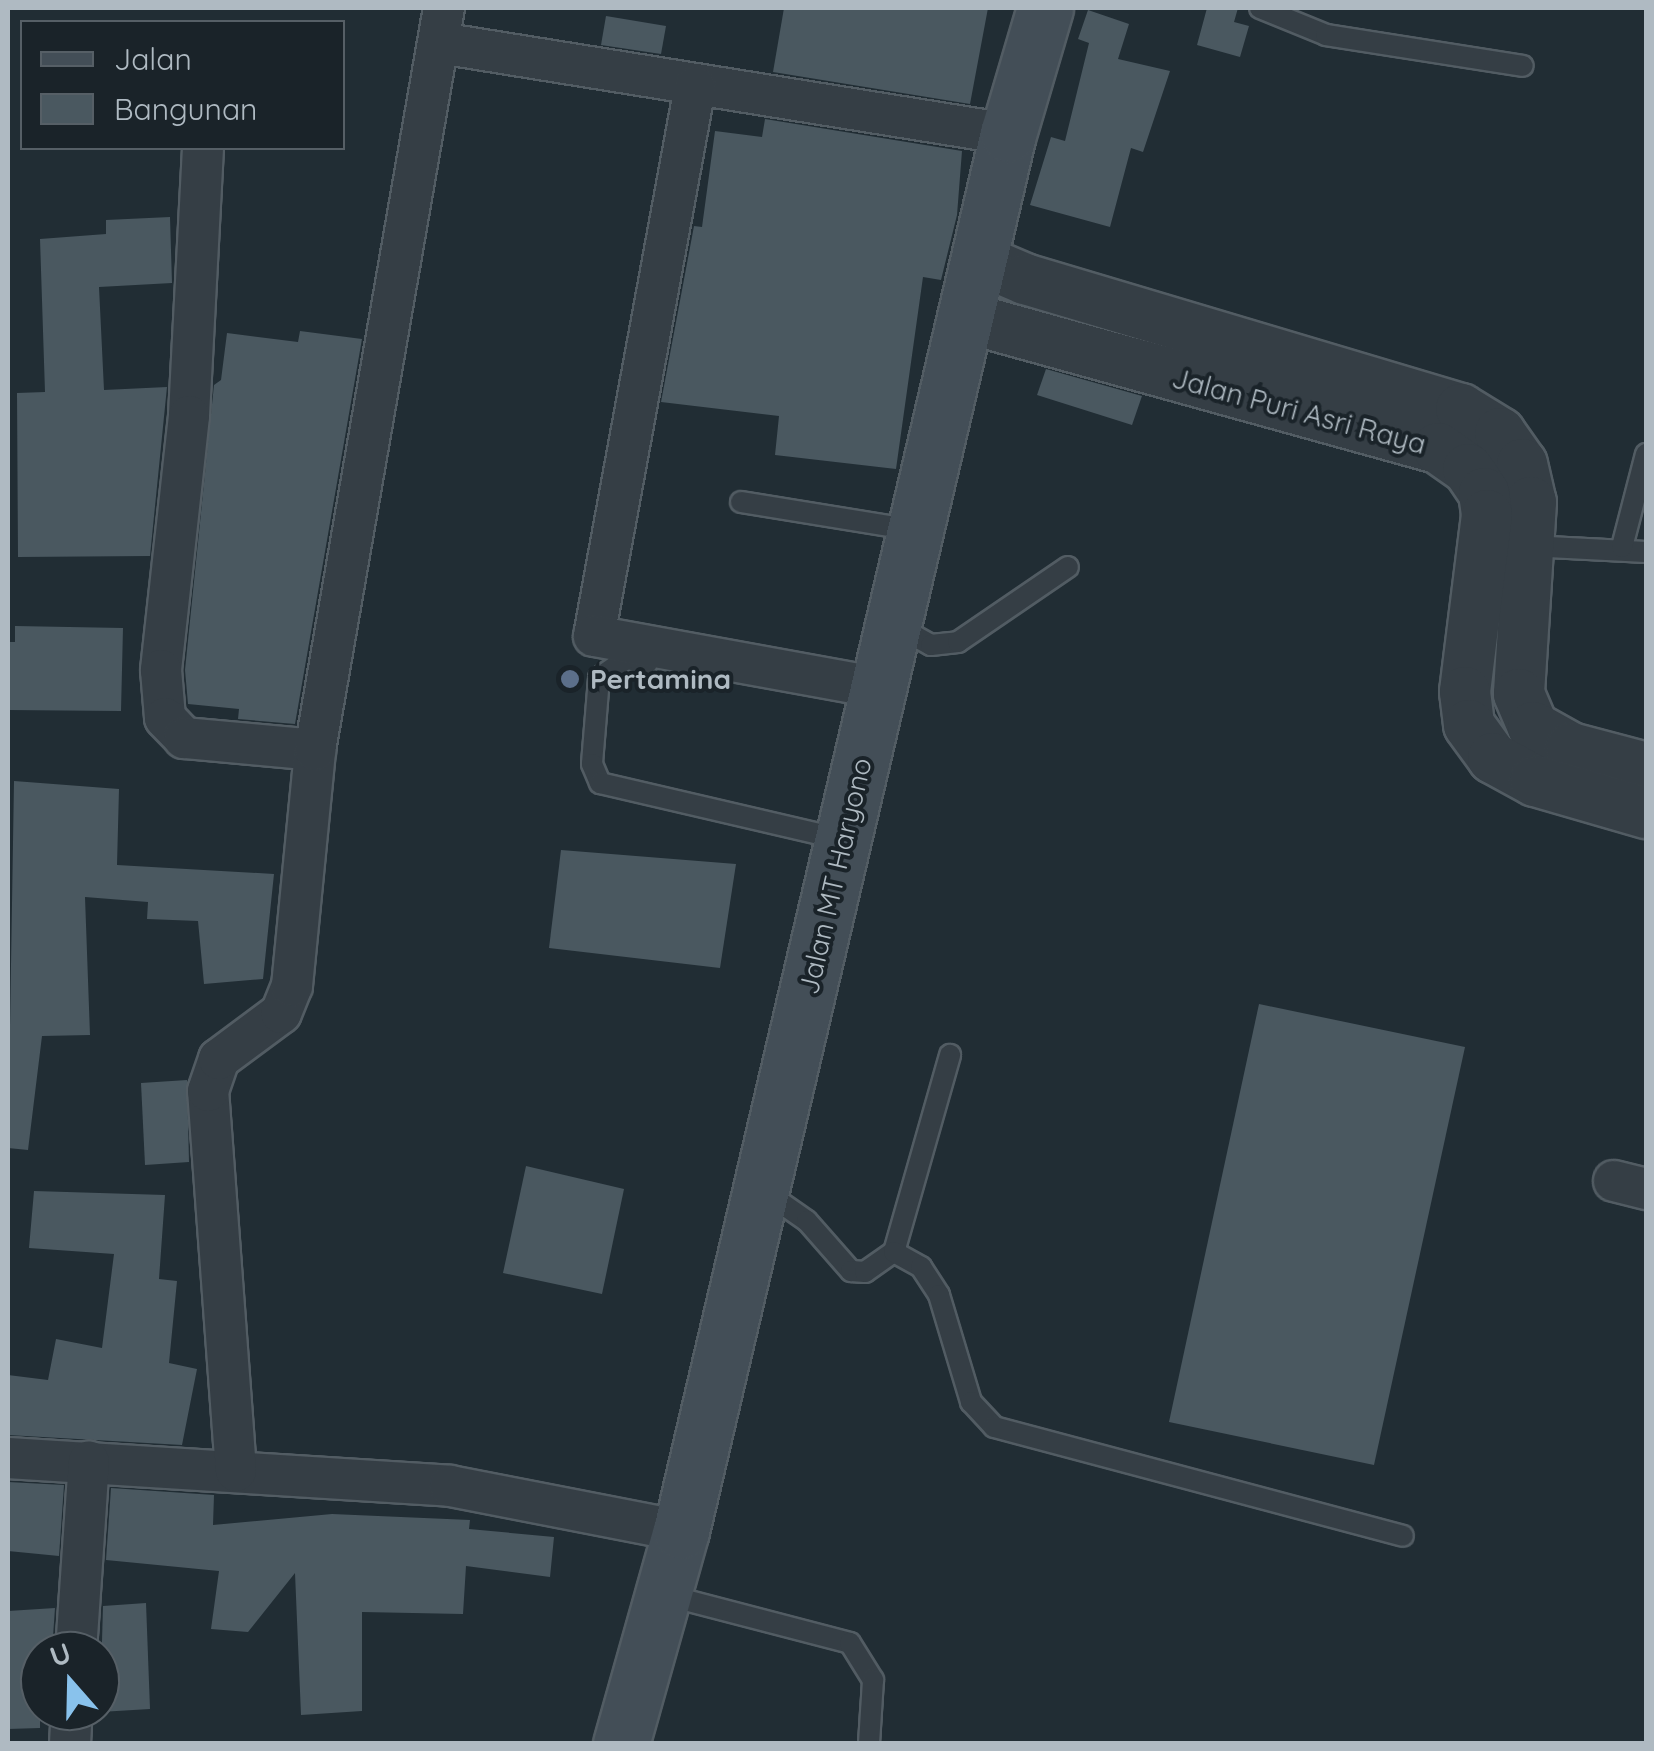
<!DOCTYPE html>
<style>
body{margin:0}
#map{position:relative;width:1654px;height:1751px;overflow:hidden;background:#212d34;font-family:Quicksand,sans-serif}
div>[style]{position:absolute}
[style*='--x']{left:calc(var(--x)*1px);top:calc(var(--y)*1px);width:calc(var(--w)*1px);rotate:calc(var(--a)*1deg)}
.building>*{inset:0;background:#4a5860}
.roads{filter:drop-shadow(2px 0 #525c63) drop-shadow(-2px 0 #525c63) drop-shadow(0 2px #525c63) drop-shadow(0 -2px #525c63)}
.service>*{height:20px;margin:-10px;padding:0 10px;transform-origin:10px;border-radius:10px;background:#353e45}
.minor>*{height:40px;margin:-20px;padding:0 20px;transform-origin:20px;border-radius:20px;background:#353e45}
.tertiary>*{height:50px;margin:-25px;padding:0 25px;transform-origin:25px;border-radius:25px;background:#353e45}
.secondary>*{height:55px;margin:-27.5px;padding:0 27.5px;transform-origin:27.5px;border-radius:27.5px;background:#434e57}
.dots>*{width:28px;height:28px;translate:-50% -50%;box-sizing:border-box;border:5px solid #1a2329;border-radius:50%}
span{translate:-50% -50%;white-space:nowrap;text-align:center;line-height:1.15;-webkit-text-stroke:8px #1a2329;paint-order:stroke}
.street-label{font-size:28px;color:#afbac2}
.poi-label{font-size:28px;color:#afbac2;font-weight:700}
.left{translate:0 -50%;text-align:left}
.frame{position:absolute;inset:0;border:10px solid #afbac2;pointer-events:none}
.legend{position:absolute;left:20px;top:20px;width:325px;height:130px;box-sizing:border-box;background:#1a2329;border:2px solid #565f66;margin:0;padding:12px 18px;list-style:none;font-size:30px;color:#afbac2}
.legend li{display:flex;align-items:center;gap:20px;height:50px}
.legend b{width:50px;border:2px solid #565f66}
.north{position:absolute;left:20px;top:1631px;width:100px;height:100px;box-sizing:border-box;background:#1a2329;border:2px solid #565f66;border-radius:50%;rotate:340deg;font-size:28px;font-weight:700;line-height:40px;text-align:center;color:#afbac2}
.north::after{content:'';display:block;margin:auto;width:35px;height:45px;background:#89c2ec;clip-path:polygon(50% 0,100% 100%,50% 72%,0 100%)}
</style>
<div id="map">
<div class="building">
<div style="clip-path:polygon(784px 8px,988px 8px,970px 104px,773px 72px)"></div>
<div style="clip-path:polygon(1207px 8px,1238px 8px,1234px 22px,1249px 26px,1240px 57px,1197px 45px)"></div>
<div style="clip-path:polygon(1088px 10px,1129px 24px,1118px 59px,1170px 71px,1143px 152px,1131px 148px,1110px 227px,1030px 205px,1051px 137px,1065px 141px,1089px 43px,1078px 39px)"></div>
<div style="clip-path:polygon(606px 16px,666px 26px,661px 54px,601px 45px)"></div>
<div style="clip-path:polygon(765px 119px,962px 151px,957px 215px,941px 280px,923px 277px,896px 469px,775px 455px,779px 416px,661px 402px,694px 226px,702px 227px,715px 131px,762px 137px)"></div>
<div style="clip-path:polygon(170px 217px,172px 283px,99px 287px,104px 390px,167px 387px,150px 556px,18px 557px,17px 393px,45px 392px,40px 239px,106px 234px,106px 220px)"></div>
<div style="clip-path:polygon(300px 331px,362px 339px,295px 724px,238px 719px,239px 709px,188px 704px,185px 670px,214px 385px,221px 380px,227px 333px,298px 342px)"></div>
<div style="clip-path:polygon(1046px 369px,1142px 396px,1132px 425px,1037px 395px)"></div>
<div style="clip-path:polygon(15px 626px,123px 628px,121px 711px,8px 710px,8px 642px,15px 642px)"></div>
<div style="clip-path:polygon(14px 781px,119px 789px,117px 865px,274px 874px,263px 979px,204px 984px,198px 921px,147px 919px,148px 902px,85px 897px,90px 1035px,42px 1036px,28px 1150px,8px 1148px)"></div>
<div style="clip-path:polygon(561px 850px,736px 864px,720px 968px,549px 948px)"></div>
<div style="clip-path:polygon(1259px 1004px,1465px 1047px,1374px 1465px,1169px 1422px)"></div>
<div style="clip-path:polygon(187px 1080px,189px 1162px,145px 1165px,141px 1083px)"></div>
<div style="clip-path:polygon(526px 1166px,624px 1189px,602px 1294px,503px 1273px)"></div>
<div style="clip-path:polygon(34px 1191px,165px 1195px,159px 1279px,177px 1281px,169px 1363px,197px 1369px,182px 1445px,8px 1435px,8px 1375px,48px 1380px,56px 1339px,102px 1348px,114px 1254px,29px 1248px)"></div>
<div style="clip-path:polygon(8px 1482px,64px 1485px,59px 1556px,8px 1551px)"></div>
<div style="clip-path:polygon(111px 1488px,214px 1495px,213px 1525px,332px 1514px,470px 1520px,469px 1529px,554px 1537px,550px 1577px,466px 1566px,463px 1614px,362px 1612px,362px 1711px,301px 1715px,295px 1573px,248px 1632px,211px 1629px,219px 1571px,106px 1560px)"></div>
<div style="clip-path:polygon(146px 1603px,150px 1709px,100px 1712px,103px 1606px)"></div>
<div style="clip-path:polygon(55px 1608px,52px 1651px,40px 1651px,40px 1728px,8px 1729px,8px 1611px)"></div>
</div>
<div class="roads">
<div class="service">
<div style="--x:1260;--y:8;--w:71;--a:22.2"></div>
<div style="--x:1326;--y:35;--w:199;--a:8.9"></div>
<div style="--x:741;--y:502;--w:175;--a:9.2"></div>
<div style="--x:1529;--y:546;--w:117;--a:2.9"></div>
<div style="--x:1622;--y:547;--w:96;--a:-75.5"></div>
<div style="--x:895;--y:625;--w:41;--a:29.1"></div>
<div style="--x:931;--y:645;--w:27;--a:-6"></div>
<div style="--x:958;--y:642;--w:133;--a:-34.3"></div>
<div style="--x:647;--y:663;--w:21;--a:-169"></div>
<div style="--x:626;--y:659;--w:33;--a:145"></div>
<div style="--x:599;--y:678;--w:86;--a:94.7"></div>
<div style="--x:592;--y:764;--w:21;--a:67"></div>
<div style="--x:600;--y:783;--w:247;--a:13.1"></div>
<div style="--x:764;--y:1191;--w:52;--a:34.9"></div>
<div style="--x:807;--y:1221;--w:67;--a:48.7"></div>
<div style="--x:851;--y:1271;--w:14;--a:4"></div>
<div style="--x:865;--y:1272;--w:35;--a:-35"></div>
<div style="--x:894;--y:1252;--w:205;--a:-74.1"></div>
<div style="--x:894;--y:1252;--w:31;--a:29"></div>
<div style="--x:921;--y:1267;--w:33;--a:57"></div>
<div style="--x:939;--y:1295;--w:112;--a:73.3"></div>
<div style="--x:971;--y:1402;--w:34;--a:47"></div>
<div style="--x:994;--y:1427;--w:423;--a:14.9"></div>
<div style="--x:666;--y:1595;--w:190;--a:14.6"></div>
<div style="--x:850;--y:1643;--w:44;--a:58.1"></div>
<div style="--x:873;--y:1680;--w:64;--a:93.6"></div>
</div>
<div class="minor">
<div style="--x:440;--y:43;--w:575;--a:9.1"></div>
<div style="--x:695;--y:87;--w:558;--a:100.42"></div>
<div style="--x:594;--y:636;--w:290;--a:10.3"></div>
<div style="--x:203;--y:148;--w:268;--a:93"></div>
<div style="--x:189;--y:416;--w:256;--a:96.3"></div>
<div style="--x:161;--y:670;--w:48;--a:85.2"></div>
<div style="--x:165;--y:718;--w:28;--a:46"></div>
<div style="--x:184;--y:738;--w:132;--a:5.2"></div>
<div style="--x:1614;--y:1181;--w:33;--a:14"></div>
<div style="--x:8;--y:1458;--w:443;--a:3.6"></div>
<div style="--x:450;--y:1486;--w:235;--a:11"></div>
<div style="--x:236;--y:1471;--w:381;--a:-94.2"></div>
<div style="--x:208;--y:1091;--w:34;--a:-71"></div>
<div style="--x:219;--y:1059;--w:77;--a:-36.6"></div>
<div style="--x:281;--y:1013;--w:29;--a:-68"></div>
<div style="--x:292;--y:986;--w:237;--a:-84.4"></div>
<div style="--x:315;--y:750;--w:753;--a:-80.14"></div>
<div style="--x:76;--y:1651;--w:190;--a:-86.1"></div>
<div style="--x:70;--y:1744;--w:33;--a:-87"></div>
</div>
<div class="tertiary">
<div style="--x:978;--y:259;--w:51;--a:23.1"></div>
<div style="--x:1025;--y:279;--w:455;--a:16.6"></div>
<div style="--x:1461;--y:409;--w:46;--a:31.6"></div>
<div style="--x:1500;--y:433;--w:38;--a:55"></div>
<div style="--x:1522;--y:464;--w:39;--a:77"></div>
<div style="--x:1531;--y:502;--w:192;--a:93.6"></div>
<div style="--x:1519;--y:694;--w:36;--a:67"></div>
<div style="--x:1533;--y:727;--w:43;--a:28.9"></div>
<div style="--x:1571;--y:748;--w:78;--a:14.9"></div>
<div style="--x:965;--y:317;--w:491;--a:15.5"></div>
<div style="--x:1438;--y:448;--w:37;--a:35"></div>
<div style="--x:1468;--y:469;--w:29;--a:56"></div>
<div style="--x:1484;--y:493;--w:22;--a:82"></div>
<div style="--x:1487;--y:515;--w:178;--a:97.1"></div>
<div style="--x:1465;--y:692;--w:33;--a:83"></div>
<div style="--x:1469;--y:725;--w:41;--a:54"></div>
<div style="--x:1493;--y:758;--w:48;--a:28.7"></div>
<div style="--x:1535;--y:781;--w:116;--a:16.1"></div>
</div>
<div class="secondary">
<div style="--x:621;--y:1744;--w:221;--a:-74.3"></div>
<div style="--x:681;--y:1531;--w:1435;--a:-76.83"></div>
<div style="--x:1008;--y:134;--w:131;--a:-73.6"></div>
</div>
</div>
<div class="dots">
<div style="left:570px;top:679px;background:#5c6f8a"></div>
</div>
<div class="street-label">
<span style="left:1299px;top:411px;rotate:15deg">Jalan Puri Asri Raya</span>
<span style="left:835px;top:876px;rotate:-77deg">Jalan MT Haryono</span>
</div>
<div class="poi-label">
<span class="left" style="left:590px;top:679px">Pertamina</span>
</div>
<div class="frame"></div>
<ul class="legend">
<li><b style="height:12px;background:#434e57"></b>Jalan</li>
<li><b style="height:28px;background:#4a5860"></b>Bangunan</li>
</ul>
<div class="north">U</div>
</div>
